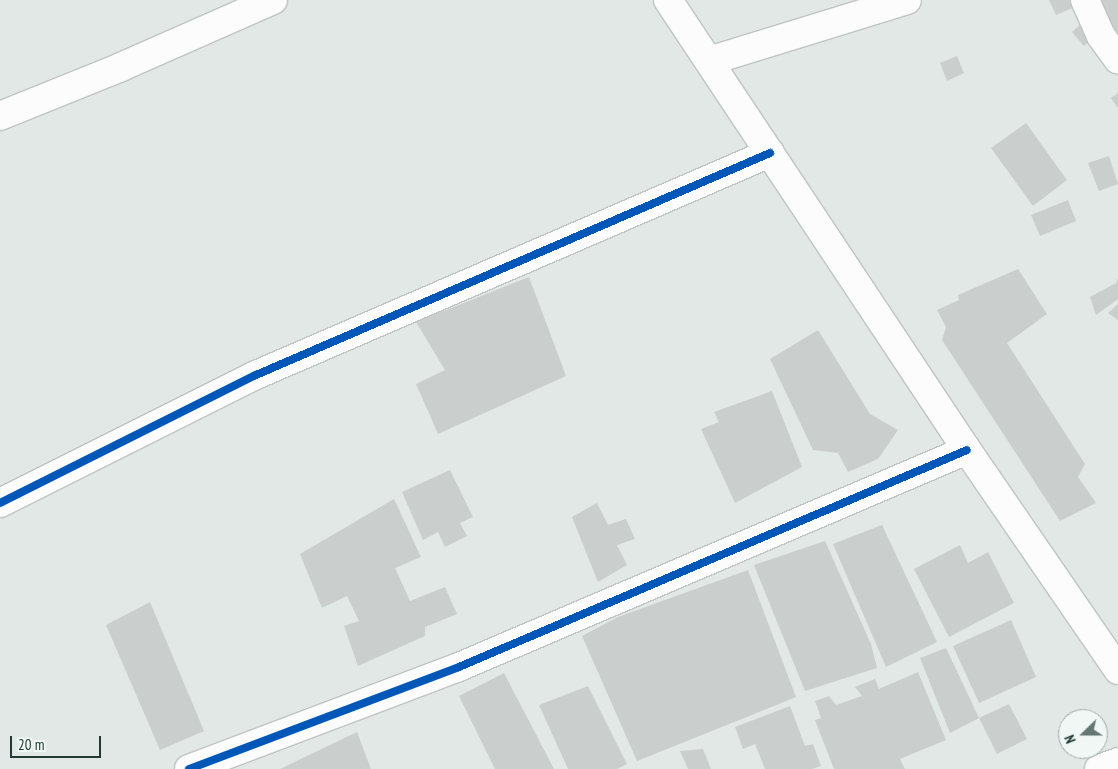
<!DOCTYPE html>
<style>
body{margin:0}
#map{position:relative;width:1118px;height:769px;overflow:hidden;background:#e2e8e5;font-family:"PT Sans Narrow",sans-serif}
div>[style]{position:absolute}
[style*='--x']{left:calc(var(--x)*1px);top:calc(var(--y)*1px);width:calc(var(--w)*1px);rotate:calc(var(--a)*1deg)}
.building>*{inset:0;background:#cacfcd}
.roads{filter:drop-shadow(1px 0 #bfc5c2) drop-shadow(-1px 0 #bfc5c2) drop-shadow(0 1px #bfc5c2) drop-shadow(0 -1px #bfc5c2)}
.minor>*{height:28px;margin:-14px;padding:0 14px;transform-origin:14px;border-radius:14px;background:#fbfcfb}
.cycleway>*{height:8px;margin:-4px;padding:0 4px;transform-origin:4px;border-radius:4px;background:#0057b8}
span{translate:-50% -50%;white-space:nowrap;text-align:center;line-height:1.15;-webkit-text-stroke:4px #f0f7f4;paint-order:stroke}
.north{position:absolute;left:1058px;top:709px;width:50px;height:50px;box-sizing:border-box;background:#f0f7f4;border:1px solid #9eaba7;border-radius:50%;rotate:248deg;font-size:14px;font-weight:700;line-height:20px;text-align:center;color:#223a34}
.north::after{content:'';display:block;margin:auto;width:18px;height:22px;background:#657772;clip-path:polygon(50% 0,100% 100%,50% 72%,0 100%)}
.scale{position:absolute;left:10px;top:736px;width:91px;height:22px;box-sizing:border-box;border:2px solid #223a34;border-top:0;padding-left:6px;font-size:15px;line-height:18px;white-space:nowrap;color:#223a34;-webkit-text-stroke:4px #f0f7f4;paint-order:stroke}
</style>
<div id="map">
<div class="building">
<div style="clip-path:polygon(1049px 0,1078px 0,1080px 5px,1056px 15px)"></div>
<div style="clip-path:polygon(1094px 0,1118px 0,1118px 55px)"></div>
<div style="clip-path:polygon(1082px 23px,1094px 37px,1084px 46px,1072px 32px)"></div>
<div style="clip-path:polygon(957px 56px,964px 73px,947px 81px,940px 63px)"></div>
<div style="clip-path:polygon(1118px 93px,1118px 108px,1111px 98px)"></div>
<div style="clip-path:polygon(1026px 123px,1067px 180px,1033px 206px,991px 148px)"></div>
<div style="clip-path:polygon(1109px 156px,1118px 184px,1099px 191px,1088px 163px)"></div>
<div style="clip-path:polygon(1068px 200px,1076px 221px,1040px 236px,1031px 215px)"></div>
<div style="clip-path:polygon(1018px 269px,1047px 314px,1007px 343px,1085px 464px,1078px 477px,1096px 503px,1060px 521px,942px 340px,946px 327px,937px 310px,959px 300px,958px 295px)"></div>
<div style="clip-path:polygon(529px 277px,566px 376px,438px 434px,416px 384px,445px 370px,416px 322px)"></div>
<div style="clip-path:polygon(1118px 278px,1118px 299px,1096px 315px,1090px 297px,1116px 283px)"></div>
<div style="clip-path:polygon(1118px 304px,1118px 320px,1108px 313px)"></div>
<div style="clip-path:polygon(818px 330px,870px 414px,898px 430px,878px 459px,848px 472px,838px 453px,813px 450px,770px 359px)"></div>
<div style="clip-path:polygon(772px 391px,802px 467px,735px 503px,701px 429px,719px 422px,714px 412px)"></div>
<div style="clip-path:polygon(450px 470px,473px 517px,460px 523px,467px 536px,445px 547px,438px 532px,423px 540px,402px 492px)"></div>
<div style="clip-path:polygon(394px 499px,421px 557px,395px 568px,410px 601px,445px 587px,457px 614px,425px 627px,425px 636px,358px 666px,344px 626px,359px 621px,347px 596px,322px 608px,300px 554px)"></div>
<div style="clip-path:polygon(597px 503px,608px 525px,626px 519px,635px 539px,617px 545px,627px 565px,598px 582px,572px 517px)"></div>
<div style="clip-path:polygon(882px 525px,937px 642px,886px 667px,833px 544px)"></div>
<div style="clip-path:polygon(825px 541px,871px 644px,877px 668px,805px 691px,754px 565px)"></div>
<div style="clip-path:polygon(960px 545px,968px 563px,988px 552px,1014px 603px,949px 637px,914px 569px)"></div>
<div style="clip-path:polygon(748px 570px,796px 697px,637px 761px,582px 636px,618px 617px)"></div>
<div style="clip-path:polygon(150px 602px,204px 731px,160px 750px,106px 625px)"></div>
<div style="clip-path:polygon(1011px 620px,1036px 677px,979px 703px,953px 646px)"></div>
<div style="clip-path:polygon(946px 648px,979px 718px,1009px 704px,1027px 739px,997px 754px,979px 718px,950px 733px,920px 658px)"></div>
<div style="clip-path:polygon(918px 672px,946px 740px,900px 759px,905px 769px,834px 769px,815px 720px,821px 718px,815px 701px,829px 696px,836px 705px,862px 696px,855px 687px,875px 679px,879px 689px)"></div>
<div style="clip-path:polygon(504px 673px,554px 769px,495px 769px,459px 696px)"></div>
<div style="clip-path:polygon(588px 686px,627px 764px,617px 769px,568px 769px,539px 705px)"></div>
<div style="clip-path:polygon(790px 706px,805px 746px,813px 744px,821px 766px,812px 769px,765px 769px,755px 744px,743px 749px,735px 727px)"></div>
<div style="clip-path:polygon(357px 732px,371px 769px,280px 769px)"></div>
<div style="clip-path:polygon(703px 749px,711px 769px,688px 769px,680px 751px)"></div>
</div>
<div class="roads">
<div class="minor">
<div style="--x:668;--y:0;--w:540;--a:56.4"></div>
<div style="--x:967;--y:450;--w:267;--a:55.5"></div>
<div style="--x:1085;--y:0;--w:39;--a:66"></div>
<div style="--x:1101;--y:36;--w:29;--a:54"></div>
<div style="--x:709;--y:61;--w:207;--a:-17.1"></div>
<div style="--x:0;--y:116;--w:131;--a:-22"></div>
<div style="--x:121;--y:67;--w:166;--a:-23.8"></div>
<div style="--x:0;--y:503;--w:286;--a:-26.6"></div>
<div style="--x:256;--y:375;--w:560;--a:-23.36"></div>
<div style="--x:189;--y:769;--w:289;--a:-20.7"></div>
<div style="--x:459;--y:667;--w:552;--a:-23.13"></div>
<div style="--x:1099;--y:769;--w:20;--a:-20"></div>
</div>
</div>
<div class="cycleway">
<div style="--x:0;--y:503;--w:286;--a:-26.6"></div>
<div style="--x:256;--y:375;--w:560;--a:-23.36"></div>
<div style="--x:189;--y:769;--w:289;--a:-20.7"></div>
<div style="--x:459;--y:667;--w:552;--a:-23.13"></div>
</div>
<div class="north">N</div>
<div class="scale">20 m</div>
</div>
